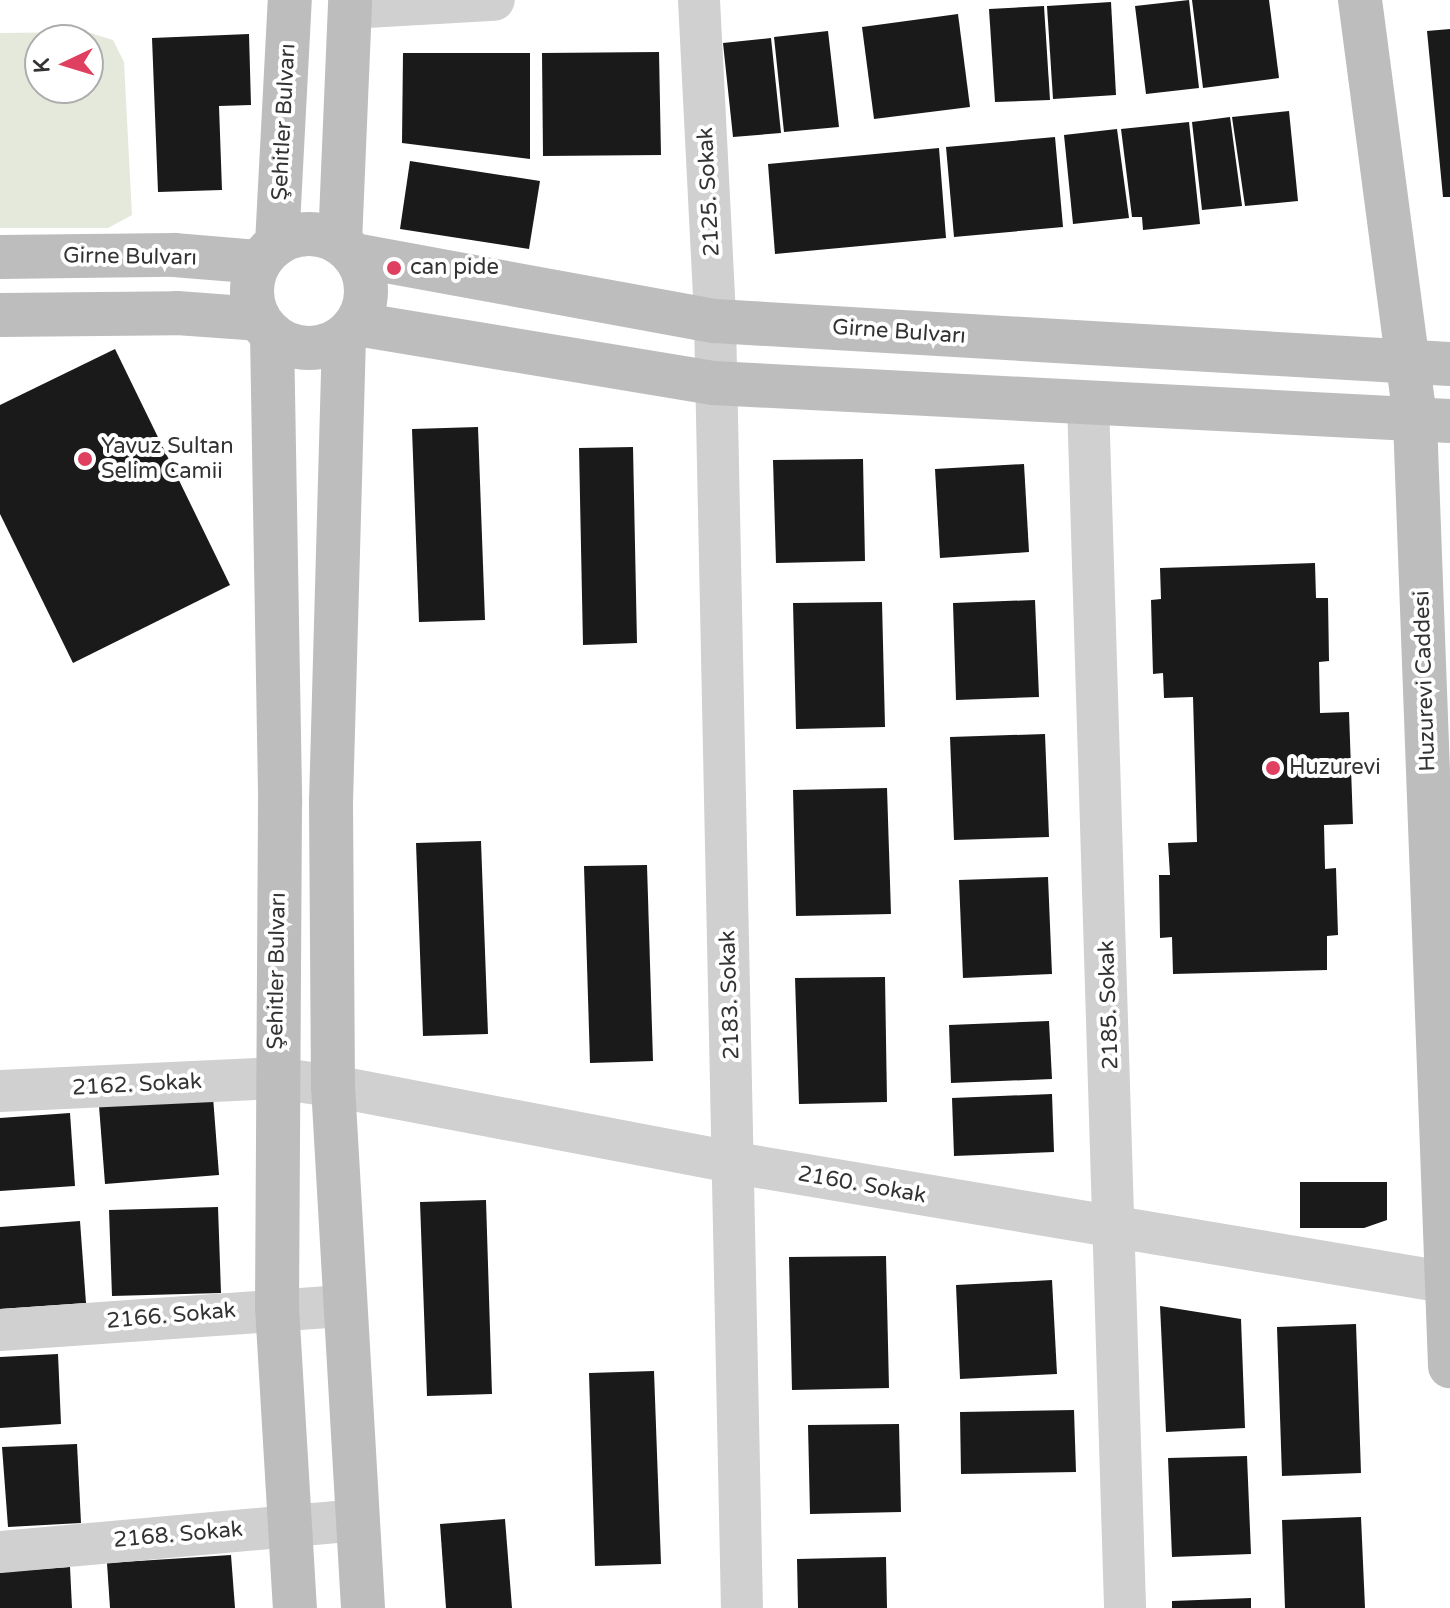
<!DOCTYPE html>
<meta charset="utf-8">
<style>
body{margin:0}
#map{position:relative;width:1450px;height:1608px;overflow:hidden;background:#fff;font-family:"Varela Round",sans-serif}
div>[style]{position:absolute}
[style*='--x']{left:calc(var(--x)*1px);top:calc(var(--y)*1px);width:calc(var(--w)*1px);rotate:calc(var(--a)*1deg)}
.green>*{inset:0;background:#e4e9dc}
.building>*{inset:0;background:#1a1a1a}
.street>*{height:42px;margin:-21px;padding:0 21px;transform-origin:21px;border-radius:21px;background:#d0d0d0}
.secondary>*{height:44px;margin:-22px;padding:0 22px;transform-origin:22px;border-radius:22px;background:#bdbdbd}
.secondary>.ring{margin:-22px;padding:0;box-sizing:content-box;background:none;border:44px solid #bdbdbd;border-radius:50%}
.dots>*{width:22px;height:22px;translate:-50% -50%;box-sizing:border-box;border:4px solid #fff;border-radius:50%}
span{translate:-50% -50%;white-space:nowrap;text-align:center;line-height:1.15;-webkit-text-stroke:8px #fff;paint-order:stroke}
.street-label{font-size:22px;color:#333}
.poi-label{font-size:22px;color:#333}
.left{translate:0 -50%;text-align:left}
.north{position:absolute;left:24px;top:24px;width:80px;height:80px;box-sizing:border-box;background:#fff;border:2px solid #adadad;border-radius:50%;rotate:266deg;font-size:22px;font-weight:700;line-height:32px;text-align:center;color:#333}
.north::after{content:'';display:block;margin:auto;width:28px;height:36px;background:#df405f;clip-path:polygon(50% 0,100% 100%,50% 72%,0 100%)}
</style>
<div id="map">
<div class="green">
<div style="clip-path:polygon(evenodd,87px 32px,113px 40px,124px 62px,132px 215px,108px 228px,0 228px,0 33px,87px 32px,40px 40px,88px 40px,88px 88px,40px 88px,40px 40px)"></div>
</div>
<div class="building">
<div style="clip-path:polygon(1189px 0,1199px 88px,1146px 94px,1135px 6px)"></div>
<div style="clip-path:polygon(1192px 0,1269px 0,1279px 78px,1203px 88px)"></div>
<div style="clip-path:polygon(1111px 2px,1116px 95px,1053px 99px,1047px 6px)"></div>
<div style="clip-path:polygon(1044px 6px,1050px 100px,995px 102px,989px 9px)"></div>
<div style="clip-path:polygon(958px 14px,970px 107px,874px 119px,862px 27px)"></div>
<div style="clip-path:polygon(1450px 29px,1450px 197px,1443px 197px,1427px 31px)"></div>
<div style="clip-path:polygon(828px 31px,839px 127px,784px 132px,774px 37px)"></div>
<div style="clip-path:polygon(249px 34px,251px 105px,219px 106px,222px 190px,158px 192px,152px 38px)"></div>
<div style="clip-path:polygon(771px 38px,781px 133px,733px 137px,723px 43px)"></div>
<div style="clip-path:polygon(659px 52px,661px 155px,543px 156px,542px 53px)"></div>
<div style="clip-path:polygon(403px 53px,530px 53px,530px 159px,402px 143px)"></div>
<div style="clip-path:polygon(1289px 111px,1298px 201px,1245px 206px,1232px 117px)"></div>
<div style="clip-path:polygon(1230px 117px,1242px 206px,1202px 210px,1192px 122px)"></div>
<div style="clip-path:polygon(1189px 122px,1200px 224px,1143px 230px,1142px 217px,1132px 217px,1121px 129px)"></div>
<div style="clip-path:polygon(1117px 129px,1129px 218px,1073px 224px,1064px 135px)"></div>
<div style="clip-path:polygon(1055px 137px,1063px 227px,954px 237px,946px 147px)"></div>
<div style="clip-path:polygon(939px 148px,946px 238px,775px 254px,768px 164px)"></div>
<div style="clip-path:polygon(410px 161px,540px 181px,529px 249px,400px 229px)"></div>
<div style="clip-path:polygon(115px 349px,230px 585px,73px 663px,0 514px,0 405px)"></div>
<div style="clip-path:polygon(478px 427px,485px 620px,419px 622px,412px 429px)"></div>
<div style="clip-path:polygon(633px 447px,637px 643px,583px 645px,579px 448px)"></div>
<div style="clip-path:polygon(863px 459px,865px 561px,776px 563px,773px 460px)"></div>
<div style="clip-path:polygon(1024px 464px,1029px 552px,940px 558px,935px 469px)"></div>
<div style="clip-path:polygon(1315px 563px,1316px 598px,1328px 598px,1329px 661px,1319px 662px,1320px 713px,1349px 712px,1353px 824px,1324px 825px,1325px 869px,1336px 868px,1338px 935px,1327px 936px,1327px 970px,1173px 974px,1172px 937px,1160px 938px,1159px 875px,1170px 875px,1168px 843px,1197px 842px,1193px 697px,1164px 698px,1163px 673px,1153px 674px,1151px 600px,1161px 599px,1160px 568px)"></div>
<div style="clip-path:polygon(1035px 600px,1039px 697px,956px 700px,953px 603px)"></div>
<div style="clip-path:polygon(882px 602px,885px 727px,796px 729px,793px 603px)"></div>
<div style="clip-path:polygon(1045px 734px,1049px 837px,954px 840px,950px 737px)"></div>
<div style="clip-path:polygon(887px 788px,891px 914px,796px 916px,793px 790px)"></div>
<div style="clip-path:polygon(481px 841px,488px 1034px,423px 1036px,416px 843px)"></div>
<div style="clip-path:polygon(647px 865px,653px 1061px,590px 1063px,584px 866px)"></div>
<div style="clip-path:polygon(1048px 877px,1052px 974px,963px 978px,959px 880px)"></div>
<div style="clip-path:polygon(885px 977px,887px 1102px,799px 1104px,795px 978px)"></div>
<div style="clip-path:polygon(1049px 1021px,1052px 1079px,951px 1083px,949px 1025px)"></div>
<div style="clip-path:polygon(1052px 1094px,1054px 1152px,954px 1156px,952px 1098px)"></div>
<div style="clip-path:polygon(213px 1097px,219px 1175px,105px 1184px,99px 1106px)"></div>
<div style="clip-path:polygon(70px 1113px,75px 1186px,0 1191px,0 1118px)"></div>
<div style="clip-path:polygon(1300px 1182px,1387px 1182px,1387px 1220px,1364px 1228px,1300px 1228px)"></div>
<div style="clip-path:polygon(486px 1200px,492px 1394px,427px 1396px,420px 1202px)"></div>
<div style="clip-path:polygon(218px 1207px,221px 1293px,112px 1296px,109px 1210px)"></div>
<div style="clip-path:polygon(80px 1221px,86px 1303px,0 1309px,0 1227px)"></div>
<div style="clip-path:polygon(886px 1256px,889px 1388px,792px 1390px,789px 1257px)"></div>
<div style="clip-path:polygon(1052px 1280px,1057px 1374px,960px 1379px,956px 1285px)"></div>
<div style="clip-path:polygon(1160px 1306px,1241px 1319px,1245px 1428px,1166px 1432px)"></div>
<div style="clip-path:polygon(1356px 1324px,1361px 1473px,1282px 1476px,1277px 1327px)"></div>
<div style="clip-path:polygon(58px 1354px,61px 1424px,0 1428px,0 1357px)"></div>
<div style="clip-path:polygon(654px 1371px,661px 1564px,595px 1566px,589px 1373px)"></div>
<div style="clip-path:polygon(1074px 1410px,1076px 1472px,961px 1474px,960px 1412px)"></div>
<div style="clip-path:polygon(899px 1424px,901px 1512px,810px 1514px,808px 1425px)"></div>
<div style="clip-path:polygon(77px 1444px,81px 1523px,8px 1527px,2px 1447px)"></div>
<div style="clip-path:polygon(1247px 1456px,1251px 1554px,1172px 1557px,1168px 1458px)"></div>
<div style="clip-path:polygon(1361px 1517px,1365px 1608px,1285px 1608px,1282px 1520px)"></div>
<div style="clip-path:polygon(505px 1519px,512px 1608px,446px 1608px,440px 1524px)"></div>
<div style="clip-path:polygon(231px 1555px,235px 1608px,110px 1608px,107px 1563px)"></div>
<div style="clip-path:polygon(886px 1557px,887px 1608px,798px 1608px,797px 1559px)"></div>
<div style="clip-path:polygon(70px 1567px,72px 1608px,0 1608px,0 1572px)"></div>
<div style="clip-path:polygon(1251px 1598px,1251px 1608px,1172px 1608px,1172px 1601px)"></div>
</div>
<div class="street">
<div style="--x:699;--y:0;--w:321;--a:87.1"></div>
<div style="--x:715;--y:321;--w:1287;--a:88.8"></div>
<div style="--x:349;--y:8;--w:145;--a:-3.2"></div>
<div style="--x:1088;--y:402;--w:1207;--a:88.24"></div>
<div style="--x:0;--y:1091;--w:275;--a:-2.7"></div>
<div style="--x:275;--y:1078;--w:59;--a:7.9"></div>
<div style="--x:333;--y:1086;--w:409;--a:10.8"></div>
<div style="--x:735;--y:1163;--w:725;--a:9.53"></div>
<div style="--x:0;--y:1330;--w:343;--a:-4"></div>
<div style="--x:0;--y:1552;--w:357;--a:-5.1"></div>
</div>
<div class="secondary">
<div style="--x:1360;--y:0;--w:424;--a:82.5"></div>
<div style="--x:1415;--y:420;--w:947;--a:87.88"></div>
<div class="ring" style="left:252px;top:234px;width:70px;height:70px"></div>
<div style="--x:340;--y:243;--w:243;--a:-87.6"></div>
<div style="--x:277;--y:244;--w:244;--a:-87"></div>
<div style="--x:354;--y:255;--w:367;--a:10.4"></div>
<div style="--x:715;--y:321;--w:736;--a:3.35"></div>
<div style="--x:0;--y:257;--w:174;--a:-0.7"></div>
<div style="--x:174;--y:255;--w:86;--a:4.7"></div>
<div style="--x:0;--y:315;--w:177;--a:-0.6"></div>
<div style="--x:177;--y:313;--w:82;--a:4.2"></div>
<div style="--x:357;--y:324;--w:361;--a:9.4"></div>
<div style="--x:713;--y:383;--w:738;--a:2.95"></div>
<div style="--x:272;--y:334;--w:470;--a:89"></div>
<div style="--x:280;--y:804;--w:503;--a:90.34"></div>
<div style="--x:277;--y:1307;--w:302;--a:86.6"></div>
<div style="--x:344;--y:337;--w:464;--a:91.6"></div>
<div style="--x:331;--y:801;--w:285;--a:89.6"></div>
<div style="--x:333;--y:1086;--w:523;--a:86.71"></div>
</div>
<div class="dots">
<div style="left:394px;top:268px;background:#df405f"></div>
<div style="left:85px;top:459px;background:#df405f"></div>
<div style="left:1273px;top:768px;background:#df405f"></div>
</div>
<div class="street-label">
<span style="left:284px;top:122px;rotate:-87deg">Şehitler Bulvarı</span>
<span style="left:709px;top:192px;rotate:-93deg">2125. Sokak</span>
<span style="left:130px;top:257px;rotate:1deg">Girne Bulvarı</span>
<span style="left:899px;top:332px;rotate:4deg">Girne Bulvarı</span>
<span style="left:1425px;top:681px;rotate:-92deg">Huzurevi Caddesi</span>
<span style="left:277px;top:971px;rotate:-89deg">Şehitler Bulvarı</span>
<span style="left:730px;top:995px;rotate:-92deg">2183. Sokak</span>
<span style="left:1109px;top:1005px;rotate:-92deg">2185. Sokak</span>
<span style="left:137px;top:1085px;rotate:-3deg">2162. Sokak</span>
<span style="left:862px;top:1185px;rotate:10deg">2160. Sokak</span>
<span style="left:171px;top:1316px;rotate:-5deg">2166. Sokak</span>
<span style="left:178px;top:1535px;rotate:-5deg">2168. Sokak</span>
</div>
<div class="poi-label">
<span class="left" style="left:410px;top:268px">can pide</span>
<span class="left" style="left:101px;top:459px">Yavuz Sultan<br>Selim Camii</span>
<span class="left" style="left:1289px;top:768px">Huzurevi</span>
</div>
<div class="north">K</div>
</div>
